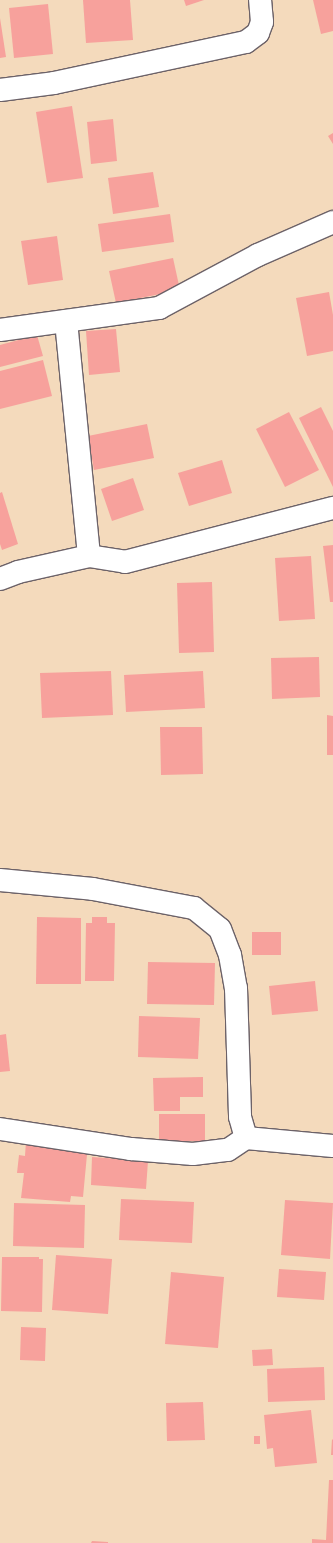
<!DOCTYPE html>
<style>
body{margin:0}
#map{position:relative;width:333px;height:1543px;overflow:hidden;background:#f4dabc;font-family:"Comic Neue",sans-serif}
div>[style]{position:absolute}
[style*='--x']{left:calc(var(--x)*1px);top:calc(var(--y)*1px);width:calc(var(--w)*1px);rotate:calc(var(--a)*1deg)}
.building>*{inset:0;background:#f7a19c}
.roads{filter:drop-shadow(1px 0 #6c6268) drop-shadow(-1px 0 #6c6268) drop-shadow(0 1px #6c6268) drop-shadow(0 -1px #6c6268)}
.minor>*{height:22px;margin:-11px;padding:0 11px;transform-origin:11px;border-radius:11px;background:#fff}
span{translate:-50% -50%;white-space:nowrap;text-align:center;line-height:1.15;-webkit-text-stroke:4px #fff;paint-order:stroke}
</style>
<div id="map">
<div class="building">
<div style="clip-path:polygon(83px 0,130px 0,133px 40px,86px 43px)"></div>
<div style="clip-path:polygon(184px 0,204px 0,186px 6px)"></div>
<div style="clip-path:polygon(313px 0,333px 0,333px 31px,321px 34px)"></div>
<div style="clip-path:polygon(48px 4px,53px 54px,14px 58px,9px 8px)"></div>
<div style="clip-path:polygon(0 18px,6px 57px,0 58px)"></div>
<div style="clip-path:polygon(72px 106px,83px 178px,47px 183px,36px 112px)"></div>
<div style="clip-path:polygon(113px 119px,117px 161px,91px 164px,87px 122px)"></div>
<div style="clip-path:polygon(333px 133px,333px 144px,328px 136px)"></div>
<div style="clip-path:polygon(153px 172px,159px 207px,113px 214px,108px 178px)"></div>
<div style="clip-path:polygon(170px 214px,174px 242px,102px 252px,98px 224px)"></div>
<div style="clip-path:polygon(57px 236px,63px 280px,28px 285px,21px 241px)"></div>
<div style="clip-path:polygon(173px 258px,180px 290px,116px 303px,109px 271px)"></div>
<div style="clip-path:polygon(329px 292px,333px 315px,333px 351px,307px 356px,296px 298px)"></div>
<div style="clip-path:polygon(116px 329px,120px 372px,89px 375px,86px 331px)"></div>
<div style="clip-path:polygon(37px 335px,43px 356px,0 367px,0 345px)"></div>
<div style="clip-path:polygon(43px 360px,52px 396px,0 409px,0 371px)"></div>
<div style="clip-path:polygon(321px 407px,333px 431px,333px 487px,299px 418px)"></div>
<div style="clip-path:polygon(289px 412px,319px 470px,285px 487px,256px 429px)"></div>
<div style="clip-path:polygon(147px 424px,154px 458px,94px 470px,88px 436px)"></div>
<div style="clip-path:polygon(222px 460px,232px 493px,189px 506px,178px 473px)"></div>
<div style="clip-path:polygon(133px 478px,144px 510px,112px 521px,101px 489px)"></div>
<div style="clip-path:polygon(2px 492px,18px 544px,2px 550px,0 544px,0 493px)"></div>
<div style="clip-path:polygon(333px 545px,333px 602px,330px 602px,323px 546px)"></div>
<div style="clip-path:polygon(311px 556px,315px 619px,279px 621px,275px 558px)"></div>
<div style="clip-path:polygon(212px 582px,214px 652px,179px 653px,177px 583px)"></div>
<div style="clip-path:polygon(319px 657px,320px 697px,272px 699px,271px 658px)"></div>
<div style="clip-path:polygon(111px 671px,113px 715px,42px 718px,40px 673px)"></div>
<div style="clip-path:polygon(203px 671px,205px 708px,126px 712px,124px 675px)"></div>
<div style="clip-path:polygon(327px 715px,333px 716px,333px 755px,327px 755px)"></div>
<div style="clip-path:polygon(160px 727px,202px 727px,203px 774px,161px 775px)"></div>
<div style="clip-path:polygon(37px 917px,81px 918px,81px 984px,36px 984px)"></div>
<div style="clip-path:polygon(92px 917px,107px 917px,107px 923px,115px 923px,114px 981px,85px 981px,86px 923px,92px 923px)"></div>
<div style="clip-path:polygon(252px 932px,281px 932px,281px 955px,252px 955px)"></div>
<div style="clip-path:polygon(148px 962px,215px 963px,214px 1005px,147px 1004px)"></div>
<div style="clip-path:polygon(315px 981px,318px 1011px,272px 1015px,269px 986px)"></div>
<div style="clip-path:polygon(139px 1016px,200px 1018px,198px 1059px,138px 1057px)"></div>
<div style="clip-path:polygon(6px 1034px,10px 1071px,0 1072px,0 1035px)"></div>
<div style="clip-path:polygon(203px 1077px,203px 1097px,180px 1097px,180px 1111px,154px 1111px,153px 1078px)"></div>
<div style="clip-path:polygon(159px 1114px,205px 1114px,205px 1141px,159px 1141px)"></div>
<div style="clip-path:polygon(26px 1141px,88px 1144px,83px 1197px,71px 1196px,70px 1202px,21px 1198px,24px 1173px,17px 1173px,19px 1155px,25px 1156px)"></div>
<div style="clip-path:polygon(92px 1157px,148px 1161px,146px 1189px,91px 1185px)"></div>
<div style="clip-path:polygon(121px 1199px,194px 1202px,192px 1243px,119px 1240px)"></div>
<div style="clip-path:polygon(285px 1200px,333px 1203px,330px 1259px,281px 1255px)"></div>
<div style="clip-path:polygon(14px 1203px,85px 1205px,84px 1248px,13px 1246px)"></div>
<div style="clip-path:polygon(56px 1255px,112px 1259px,108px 1314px,52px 1310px)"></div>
<div style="clip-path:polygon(2px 1257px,39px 1257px,39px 1259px,43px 1259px,42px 1312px,1px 1311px)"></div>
<div style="clip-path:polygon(279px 1269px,326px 1272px,324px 1300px,277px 1297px)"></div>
<div style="clip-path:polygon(171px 1272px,224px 1277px,218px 1348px,165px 1344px)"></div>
<div style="clip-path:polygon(21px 1327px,46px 1328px,45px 1361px,20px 1360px)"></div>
<div style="clip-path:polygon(272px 1349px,273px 1365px,253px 1366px,252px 1350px)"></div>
<div style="clip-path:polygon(324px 1367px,325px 1400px,268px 1402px,267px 1369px)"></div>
<div style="clip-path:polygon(203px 1402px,205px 1440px,167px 1441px,166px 1403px)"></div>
<div style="clip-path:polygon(311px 1410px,317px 1463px,275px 1467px,273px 1448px,267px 1449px,264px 1415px)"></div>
<div style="clip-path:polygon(254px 1436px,260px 1436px,260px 1444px,254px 1444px)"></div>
<div style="clip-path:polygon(332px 1439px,333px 1440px,333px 1455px,331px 1455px)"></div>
<div style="clip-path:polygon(329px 1480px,333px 1480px,333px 1543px,312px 1543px,312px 1539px,326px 1540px)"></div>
<div style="clip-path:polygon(92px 1541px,108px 1542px,108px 1543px,91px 1543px)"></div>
</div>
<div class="roads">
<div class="minor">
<div style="--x:0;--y:90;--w:54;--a:-7.4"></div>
<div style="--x:54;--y:83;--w:196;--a:-12.1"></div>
<div style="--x:246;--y:42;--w:15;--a:-37"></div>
<div style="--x:258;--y:33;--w:12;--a:-70"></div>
<div style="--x:262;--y:22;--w:22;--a:-95"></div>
<div style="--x:66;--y:321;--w:236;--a:84.4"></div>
<div style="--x:0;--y:330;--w:161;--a:-7.9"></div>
<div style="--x:159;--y:308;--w:112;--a:-28.2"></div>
<div style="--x:258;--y:255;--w:82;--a:-23.7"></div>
<div style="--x:0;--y:579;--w:19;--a:-21"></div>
<div style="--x:18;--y:572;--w:73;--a:-12.7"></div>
<div style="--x:89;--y:556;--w:36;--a:9"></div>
<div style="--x:125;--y:562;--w:215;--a:-14.6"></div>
<div style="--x:0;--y:880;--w:93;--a:5.5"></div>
<div style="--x:93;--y:889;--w:103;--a:10.7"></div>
<div style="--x:194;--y:908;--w:33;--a:39"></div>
<div style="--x:220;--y:929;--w:28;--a:69"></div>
<div style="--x:230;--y:955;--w:34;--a:80"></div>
<div style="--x:236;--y:988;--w:129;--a:88.2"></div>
<div style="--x:240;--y:1117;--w:22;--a:74"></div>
<div style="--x:0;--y:1129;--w:133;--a:8.7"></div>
<div style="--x:131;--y:1149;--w:62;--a:4.6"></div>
<div style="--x:193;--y:1154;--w:35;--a:-7"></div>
<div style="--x:228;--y:1150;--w:22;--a:-34"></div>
<div style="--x:246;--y:1138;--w:87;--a:5.3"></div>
</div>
</div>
</div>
